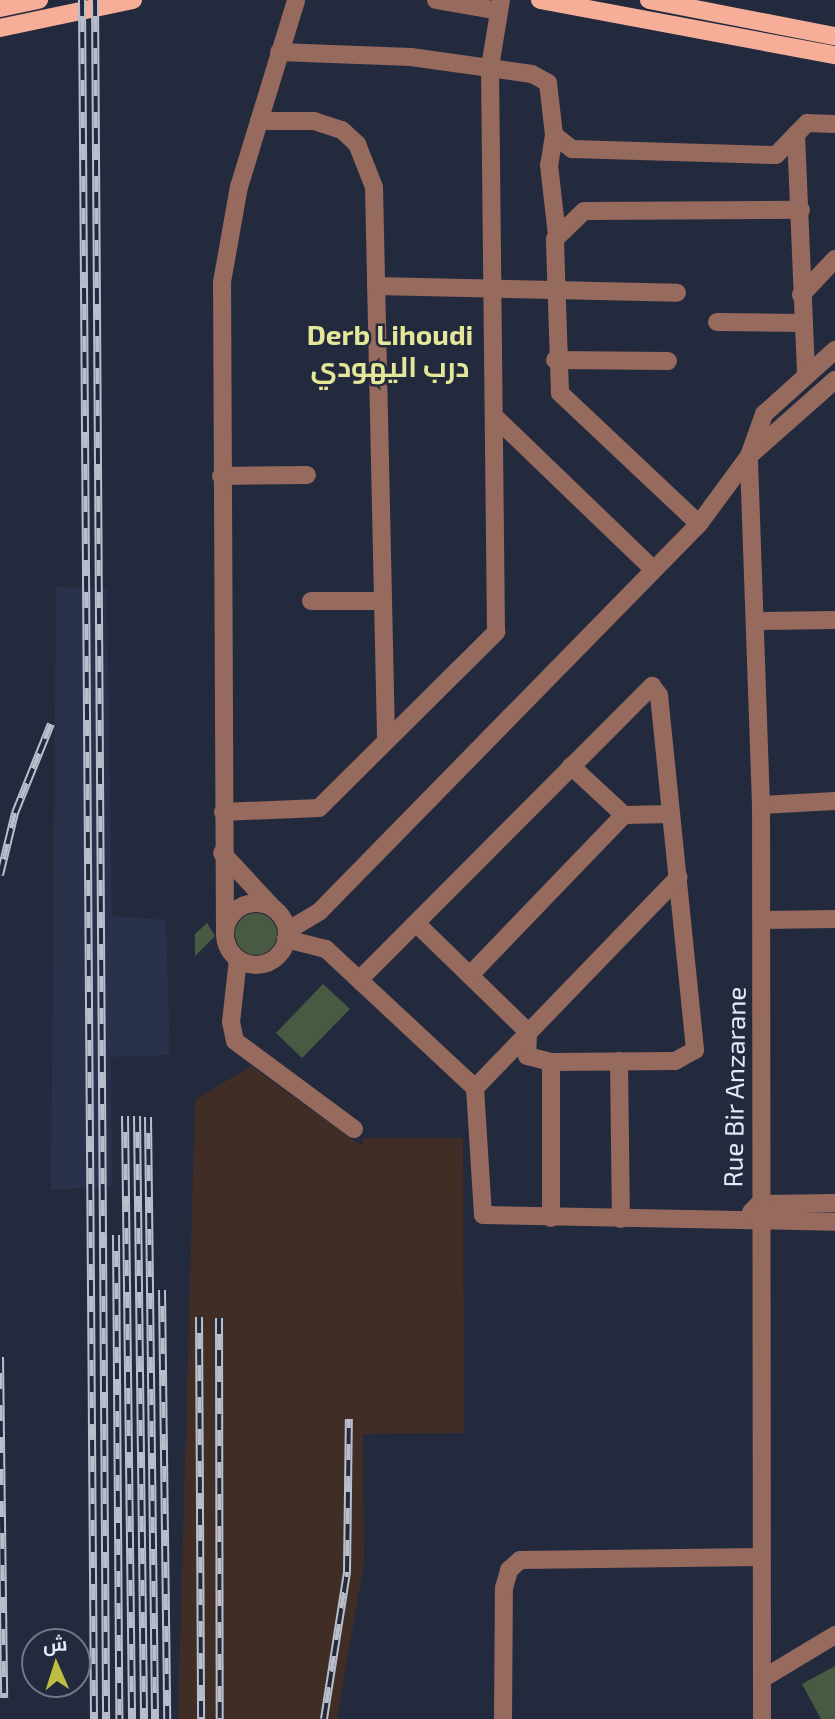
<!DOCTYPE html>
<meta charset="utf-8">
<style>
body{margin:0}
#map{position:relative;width:835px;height:1719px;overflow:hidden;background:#242a3d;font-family:"Exo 2",Cairo,sans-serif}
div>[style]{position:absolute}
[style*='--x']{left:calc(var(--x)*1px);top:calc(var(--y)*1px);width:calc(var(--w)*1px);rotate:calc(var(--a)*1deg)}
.industrial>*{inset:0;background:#402e26}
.built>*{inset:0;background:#29314b}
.green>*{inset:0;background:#485b42}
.round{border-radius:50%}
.minor>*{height:18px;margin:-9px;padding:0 9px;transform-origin:9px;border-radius:9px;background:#976a5e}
.minor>.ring{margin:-9px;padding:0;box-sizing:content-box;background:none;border:18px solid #976a5e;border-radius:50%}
.major>*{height:18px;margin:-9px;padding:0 9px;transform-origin:9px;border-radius:9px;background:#f7ae99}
.rail>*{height:8px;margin-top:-4px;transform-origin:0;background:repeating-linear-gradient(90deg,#242a3d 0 16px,#b9becd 0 32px);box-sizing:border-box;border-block:2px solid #b9becd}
span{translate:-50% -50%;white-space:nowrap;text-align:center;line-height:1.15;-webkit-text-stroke:5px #242a3d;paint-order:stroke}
.street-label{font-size:26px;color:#e4e9f6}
.neighbourhood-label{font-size:28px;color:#e4e798;font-weight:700}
.north{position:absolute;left:21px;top:1628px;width:70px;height:70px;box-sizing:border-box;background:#242a3d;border:2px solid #717687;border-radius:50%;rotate:357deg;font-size:19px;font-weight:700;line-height:28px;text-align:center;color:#e4e9f6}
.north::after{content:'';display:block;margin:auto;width:24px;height:32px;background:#bebf42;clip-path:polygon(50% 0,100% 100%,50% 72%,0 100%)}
</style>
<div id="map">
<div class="industrial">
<div style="clip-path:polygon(251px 1066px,362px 1146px,363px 1138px,463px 1138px,464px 1433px,363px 1434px,364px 1562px,337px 1719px,178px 1719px,195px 1100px)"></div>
</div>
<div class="built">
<div style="clip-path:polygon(56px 587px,107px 588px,112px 916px,166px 920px,170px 1055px,111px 1057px,112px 1186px,51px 1190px)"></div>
</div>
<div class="green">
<div class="round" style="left:235px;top:913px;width:42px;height:42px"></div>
<div style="clip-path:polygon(207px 923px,215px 936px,195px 956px,195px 934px)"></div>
<div style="clip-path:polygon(323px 984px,350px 1009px,302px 1058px,276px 1033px)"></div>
<div style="clip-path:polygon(835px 1666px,835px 1719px,821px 1719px,802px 1684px)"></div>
</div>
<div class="minor">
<div style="--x:436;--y:0;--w:64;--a:9.9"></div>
<div style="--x:279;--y:52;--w:132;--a:2.2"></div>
<div style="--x:411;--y:57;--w:122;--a:8"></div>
<div style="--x:532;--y:74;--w:18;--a:29"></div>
<div style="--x:548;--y:83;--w:52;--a:83.4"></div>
<div style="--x:554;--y:135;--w:23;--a:38"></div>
<div style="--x:572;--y:149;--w:204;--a:1.7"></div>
<div style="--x:776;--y:155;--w:45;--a:-45.9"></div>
<div style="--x:807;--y:123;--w:28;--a:2"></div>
<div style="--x:259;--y:121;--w:55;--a:0"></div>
<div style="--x:314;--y:121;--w:29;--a:18"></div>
<div style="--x:342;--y:130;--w:21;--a:43"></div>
<div style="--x:357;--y:144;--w:46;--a:68.4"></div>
<div style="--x:374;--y:187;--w:550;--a:88.75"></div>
<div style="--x:796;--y:134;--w:241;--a:87.6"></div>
<div style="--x:554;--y:135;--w:30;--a:99"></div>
<div style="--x:549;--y:165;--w:70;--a:83.5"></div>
<div style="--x:376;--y:286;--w:301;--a:1.3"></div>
<div style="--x:801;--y:295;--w:50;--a:-46.6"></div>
<div style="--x:717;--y:322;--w:84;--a:0.7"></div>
<div style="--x:555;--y:360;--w:113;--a:0.5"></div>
<div style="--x:497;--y:419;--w:214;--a:43.9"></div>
<div style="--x:221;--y:476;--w:86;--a:-0.7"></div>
<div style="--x:699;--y:524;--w:191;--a:-136.7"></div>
<div style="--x:560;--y:393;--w:154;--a:-91.9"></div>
<div style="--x:555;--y:239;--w:40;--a:-44"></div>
<div style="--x:584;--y:211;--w:217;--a:-0.3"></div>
<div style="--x:311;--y:601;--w:71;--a:0"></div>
<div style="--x:758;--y:621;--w:77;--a:-0.7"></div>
<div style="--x:571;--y:766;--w:72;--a:42.8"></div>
<div style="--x:761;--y:805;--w:74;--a:-3.1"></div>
<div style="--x:223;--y:812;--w:96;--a:-2.4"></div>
<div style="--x:319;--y:808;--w:250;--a:-44.8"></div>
<div style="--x:496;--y:632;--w:565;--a:-90.61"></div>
<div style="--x:490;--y:67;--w:68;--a:-80.7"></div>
<div style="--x:222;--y:853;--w:76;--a:47.1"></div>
<div class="ring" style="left:225px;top:903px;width:44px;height:44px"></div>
<div style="--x:762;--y:920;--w:73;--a:-0.8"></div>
<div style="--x:418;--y:925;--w:153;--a:44.2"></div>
<div style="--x:528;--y:1032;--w:24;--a:92"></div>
<div style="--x:527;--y:1056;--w:25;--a:14"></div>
<div style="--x:551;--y:1062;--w:156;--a:90"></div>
<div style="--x:287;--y:931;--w:37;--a:-31"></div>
<div style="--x:319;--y:912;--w:543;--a:-45.6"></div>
<div style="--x:699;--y:524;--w:84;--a:-53.7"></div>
<div style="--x:749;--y:456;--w:115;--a:-41.5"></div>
<div style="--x:225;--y:934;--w:652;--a:-90.26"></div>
<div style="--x:222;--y:282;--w:97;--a:-79.9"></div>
<div style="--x:239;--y:187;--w:195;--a:-73"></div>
<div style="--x:286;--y:939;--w:41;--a:14"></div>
<div style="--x:326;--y:949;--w:204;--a:43"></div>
<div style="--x:475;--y:1088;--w:127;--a:86.4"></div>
<div style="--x:483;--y:1215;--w:352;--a:1.1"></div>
<div style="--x:238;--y:959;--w:63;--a:96.3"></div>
<div style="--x:231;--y:1022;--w:19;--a:78"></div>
<div style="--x:235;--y:1041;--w:148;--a:36.5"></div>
<div style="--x:470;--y:975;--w:222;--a:-46.1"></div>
<div style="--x:624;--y:815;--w:47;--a:-1.2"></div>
<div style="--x:360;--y:979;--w:414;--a:-45.1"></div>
<div style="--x:652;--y:686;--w:11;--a:52"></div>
<div style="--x:659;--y:695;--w:357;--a:84.2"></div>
<div style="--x:695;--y:1050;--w:23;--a:151"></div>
<div style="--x:675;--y:1061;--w:124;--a:179.5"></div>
<div style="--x:619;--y:1061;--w:158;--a:89.3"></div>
<div style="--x:475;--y:1088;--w:293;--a:-46"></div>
<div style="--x:751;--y:1212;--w:11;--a:-45"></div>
<div style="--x:759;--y:1204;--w:76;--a:-0.8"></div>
<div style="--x:762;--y:1679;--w:85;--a:-31.1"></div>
<div style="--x:503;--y:1719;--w:131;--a:-89.6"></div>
<div style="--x:504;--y:1588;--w:19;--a:-74"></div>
<div style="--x:509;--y:1570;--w:15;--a:-42"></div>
<div style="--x:520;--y:1560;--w:241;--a:-0.7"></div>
<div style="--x:762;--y:1719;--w:914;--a:-90.06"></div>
<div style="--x:761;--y:805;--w:349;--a:-92"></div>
<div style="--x:749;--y:456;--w:45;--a:-70.3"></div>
<div style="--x:764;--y:414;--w:96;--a:-42"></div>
</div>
<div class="major">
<div style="--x:540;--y:0;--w:300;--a:10.6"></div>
<div style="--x:649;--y:0;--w:189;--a:11"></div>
<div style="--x:0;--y:8;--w:40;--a:-12"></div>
<div style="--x:0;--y:28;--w:136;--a:-11.9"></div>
</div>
<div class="rail">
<div style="--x:82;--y:0;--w:1719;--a:89.6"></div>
<div style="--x:95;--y:0;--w:1719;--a:89.63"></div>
<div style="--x:0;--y:875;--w:64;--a:-76.4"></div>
<div style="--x:15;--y:813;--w:96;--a:-68"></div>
<div style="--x:125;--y:1116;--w:603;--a:89.33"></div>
<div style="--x:137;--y:1116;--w:603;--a:89.33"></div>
<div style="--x:148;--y:1117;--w:602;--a:89.33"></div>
<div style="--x:116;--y:1235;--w:484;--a:89.6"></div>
<div style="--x:162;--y:1290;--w:429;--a:89.3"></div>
<div style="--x:199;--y:1317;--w:402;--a:89.7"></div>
<div style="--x:219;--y:1318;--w:401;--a:89.9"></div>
<div style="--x:0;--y:1357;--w:341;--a:89.3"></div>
<div style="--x:324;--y:1719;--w:149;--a:-81.1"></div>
<div style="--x:347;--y:1572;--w:153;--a:-89.3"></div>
</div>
<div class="street-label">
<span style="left:734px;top:1087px;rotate:-89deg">Rue Bir Anzarane</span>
</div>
<div class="neighbourhood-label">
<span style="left:390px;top:350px">Derb Lihoudi<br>درب اليهودي</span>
</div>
<div class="north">ش</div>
</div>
